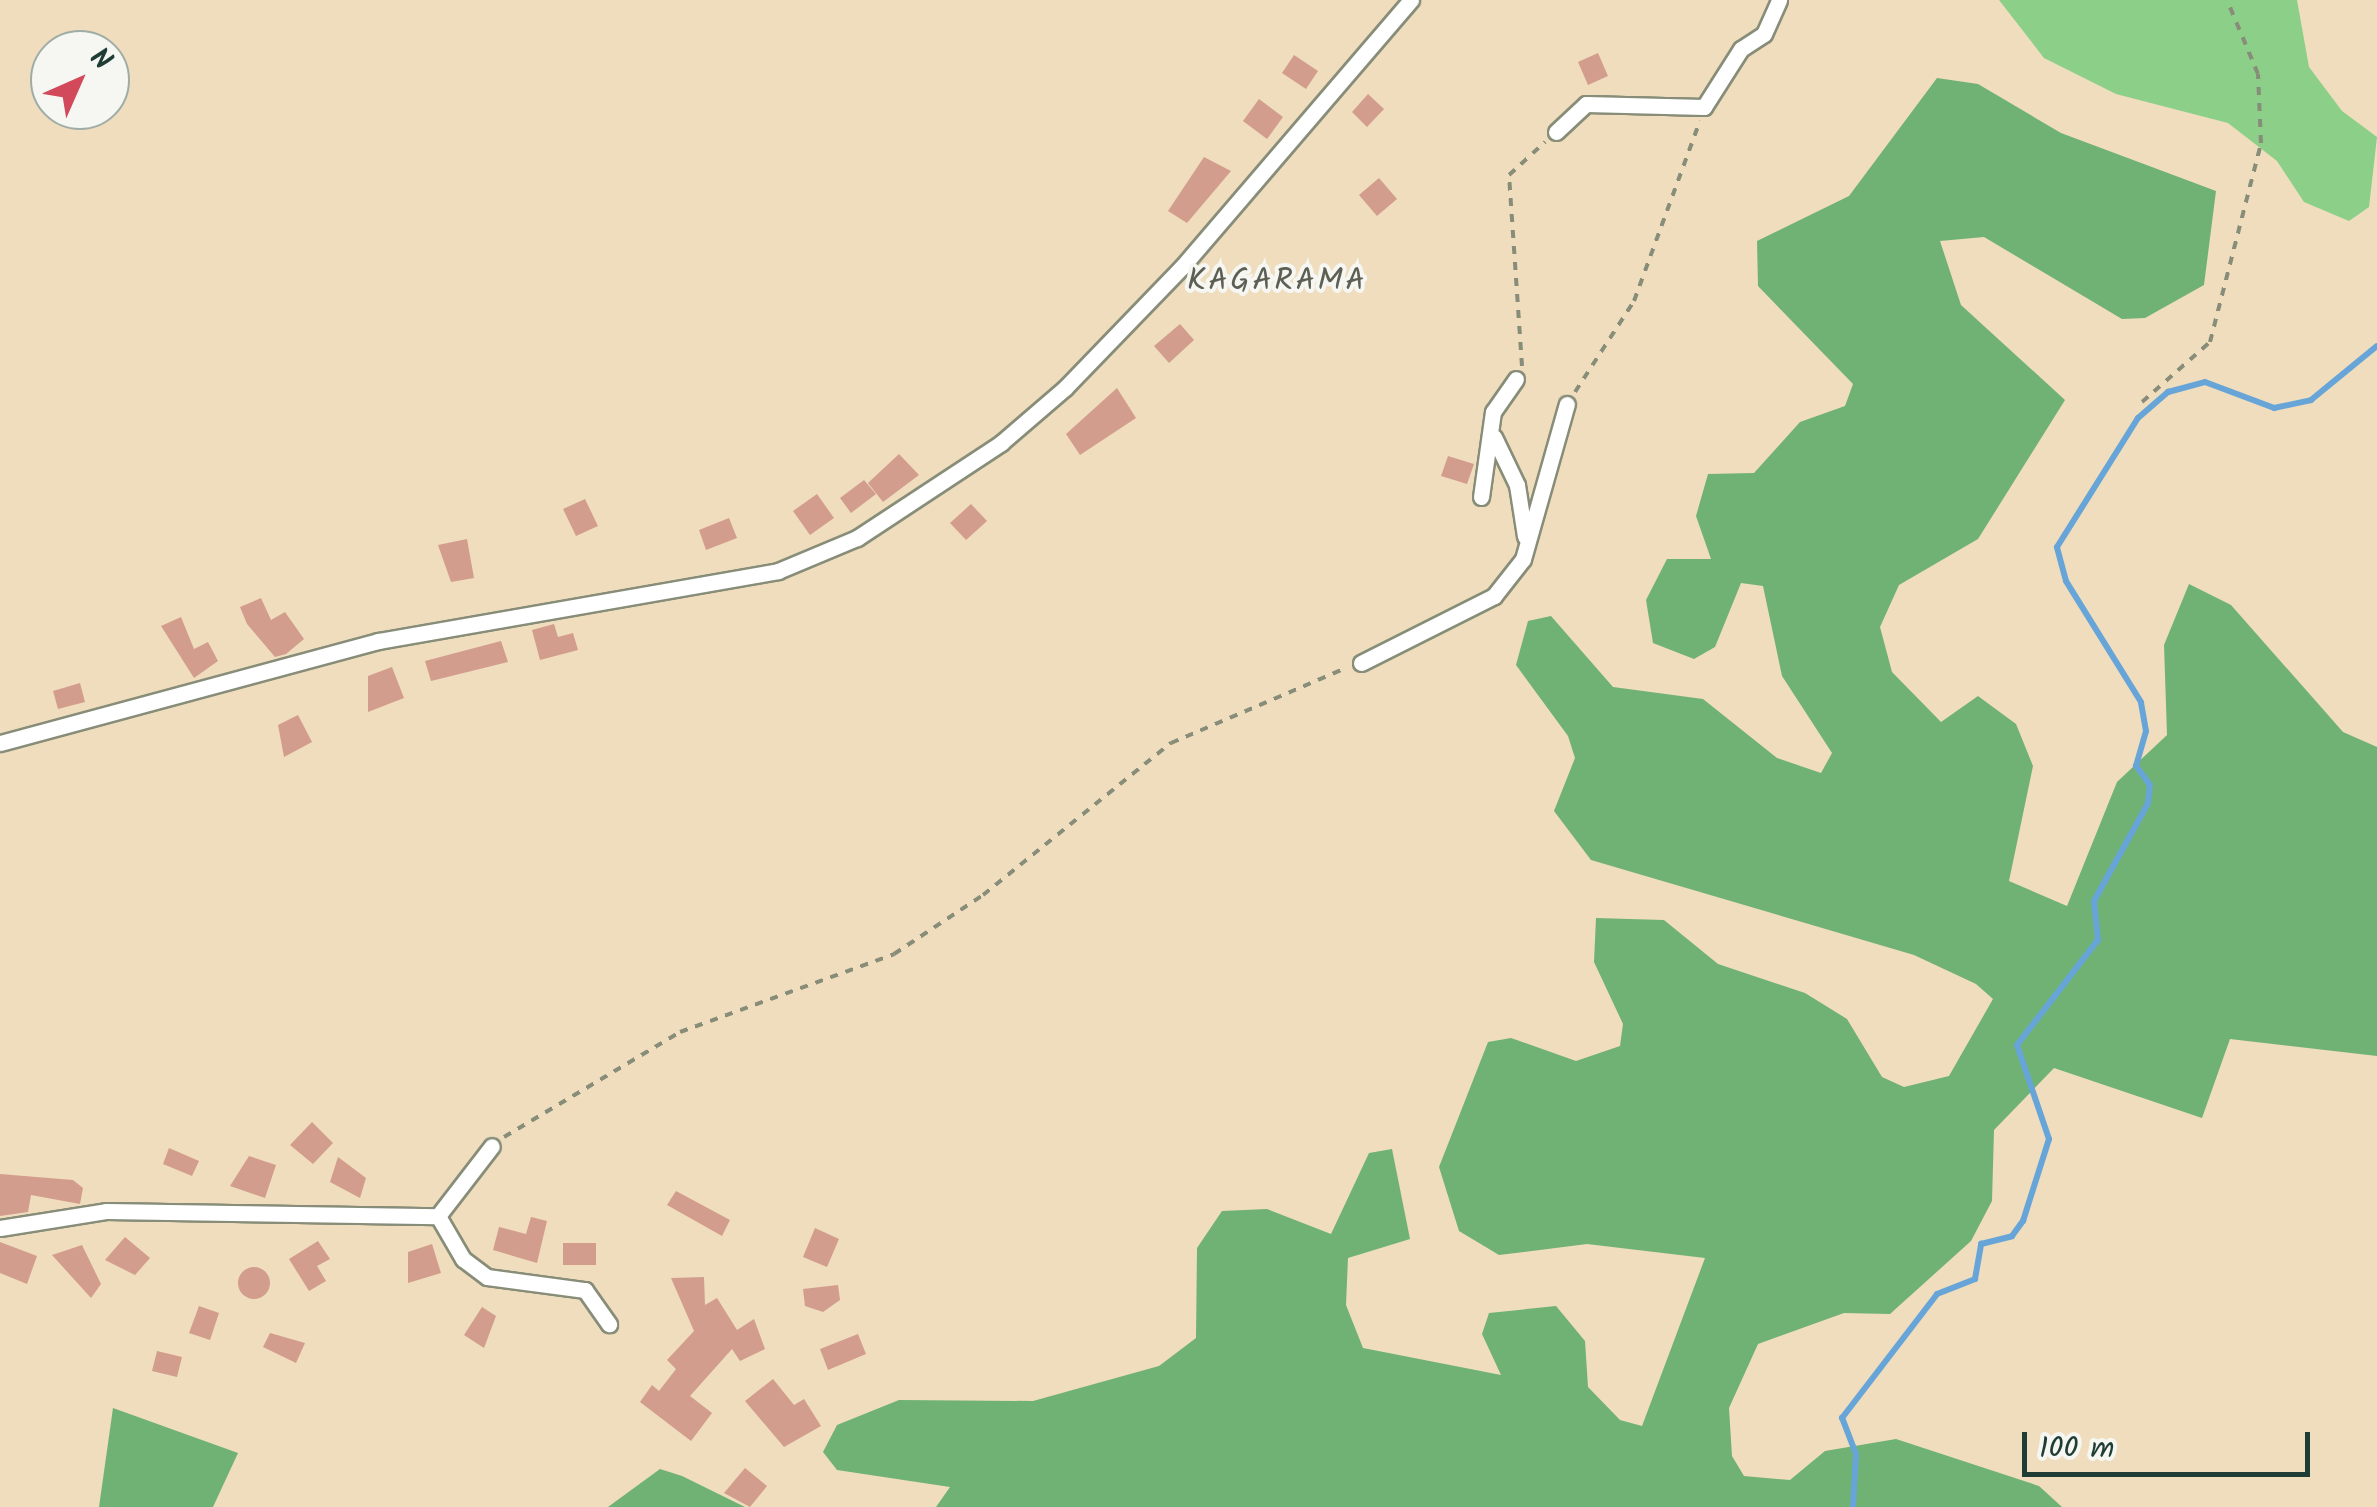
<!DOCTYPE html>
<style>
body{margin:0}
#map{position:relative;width:2377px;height:1507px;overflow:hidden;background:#efddbd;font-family:Kalam,sans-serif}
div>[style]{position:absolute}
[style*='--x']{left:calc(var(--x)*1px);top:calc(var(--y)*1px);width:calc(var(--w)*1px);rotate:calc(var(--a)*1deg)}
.green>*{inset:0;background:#8bcf88}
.forest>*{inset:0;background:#70b274}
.stream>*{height:6px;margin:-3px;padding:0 3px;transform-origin:3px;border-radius:3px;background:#67a5d9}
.building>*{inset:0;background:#d39d8d}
.round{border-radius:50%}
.path>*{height:4px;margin-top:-2px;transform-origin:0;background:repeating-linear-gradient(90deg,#878d78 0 8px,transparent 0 16px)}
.roads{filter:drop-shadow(2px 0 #878d78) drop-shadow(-2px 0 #878d78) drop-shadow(0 2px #878d78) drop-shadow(0 -2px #878d78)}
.street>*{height:15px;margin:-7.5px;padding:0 7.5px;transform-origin:7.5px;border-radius:7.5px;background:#fff}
span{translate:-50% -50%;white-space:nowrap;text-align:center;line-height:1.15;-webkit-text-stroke:8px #f6f6f2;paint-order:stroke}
.quarter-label{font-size:32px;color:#5e5f53;letter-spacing:2.5px}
.north{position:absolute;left:30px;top:30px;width:100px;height:100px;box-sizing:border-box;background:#f6f6f2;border:2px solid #a0aca6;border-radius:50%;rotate:45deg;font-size:28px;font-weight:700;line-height:40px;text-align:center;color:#1f3d34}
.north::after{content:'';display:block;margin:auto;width:35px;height:45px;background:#d1495b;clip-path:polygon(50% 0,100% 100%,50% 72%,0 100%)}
.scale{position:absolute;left:2022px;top:1432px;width:288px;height:45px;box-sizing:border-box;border:5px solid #1f3d34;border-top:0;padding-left:12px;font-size:30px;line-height:35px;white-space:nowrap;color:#1f3d34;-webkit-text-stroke:8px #f6f6f2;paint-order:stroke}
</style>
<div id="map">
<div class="green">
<div style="clip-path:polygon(1999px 0,2297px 0,2309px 67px,2342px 111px,2377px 137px,2369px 207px,2349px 221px,2304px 202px,2277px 161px,2228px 123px,2116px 94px,2044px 58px)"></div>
</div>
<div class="forest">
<div style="clip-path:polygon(1937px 78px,1978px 84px,2061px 133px,2216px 191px,2204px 285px,2145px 318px,2122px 319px,1984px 237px,1940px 241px,1961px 305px,2065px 400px,1978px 539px,1899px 585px,1880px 627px,1892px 672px,1941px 722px,1978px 696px,2016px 724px,2033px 766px,2009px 881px,2067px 906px,2117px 782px,2167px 735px,2164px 645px,2189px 584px,2231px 605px,2343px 732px,2377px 747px,2377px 1056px,2230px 1039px,2202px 1118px,2054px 1068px,1994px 1130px,1992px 1201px,1971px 1241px,1890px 1314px,1844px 1313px,1758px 1344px,1729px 1408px,1732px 1456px,1744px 1476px,1790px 1480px,1825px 1451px,1896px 1439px,2039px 1486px,2062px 1507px,936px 1507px,950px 1487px,837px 1470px,823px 1452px,837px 1425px,899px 1400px,1033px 1401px,1159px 1366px,1196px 1338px,1197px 1248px,1222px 1211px,1267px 1209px,1331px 1234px,1369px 1153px,1392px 1149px,1410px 1239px,1348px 1258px,1346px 1305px,1363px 1348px,1501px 1375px,1482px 1334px,1489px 1313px,1556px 1306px,1585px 1341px,1588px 1387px,1620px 1420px,1642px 1426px,1705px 1258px,1587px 1244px,1499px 1255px,1459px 1231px,1439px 1167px,1488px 1042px,1511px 1038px,1576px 1061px,1620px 1046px,1623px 1024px,1594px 962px,1596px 918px,1664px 920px,1718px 964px,1805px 993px,1847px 1019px,1882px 1077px,1904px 1087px,1949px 1076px,1993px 999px,1976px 984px,1914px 955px,1591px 860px,1554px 811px,1575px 758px,1568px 736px,1516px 665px,1528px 621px,1551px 616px,1613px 687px,1703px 699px,1777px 758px,1821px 773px,1832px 753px,1782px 676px,1763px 586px,1741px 583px,1715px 647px,1694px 659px,1653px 643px,1646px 600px,1667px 559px,1711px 559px,1696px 516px,1708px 474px,1754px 473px,1800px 422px,1845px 406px,1853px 384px,1758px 286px,1757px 241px,1849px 196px)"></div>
<div style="clip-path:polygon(113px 1408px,238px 1453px,213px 1507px,99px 1507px)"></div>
<div style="clip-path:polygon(660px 1469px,682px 1476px,745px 1507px,608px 1507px)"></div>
</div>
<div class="stream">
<div style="--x:1853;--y:1507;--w:53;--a:-86.8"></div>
<div style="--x:1856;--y:1454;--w:39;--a:-111"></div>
<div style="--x:1842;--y:1418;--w:156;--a:-52.5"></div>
<div style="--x:1937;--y:1294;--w:41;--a:-21.5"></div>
<div style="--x:1975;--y:1279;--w:36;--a:-80"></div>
<div style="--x:1981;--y:1244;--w:32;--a:-14"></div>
<div style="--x:2012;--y:1236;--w:19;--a:-54"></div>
<div style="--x:2023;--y:1221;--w:86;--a:-72.4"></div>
<div style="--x:2049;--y:1139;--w:99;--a:-108.8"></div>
<div style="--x:2017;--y:1045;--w:133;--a:-52.4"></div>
<div style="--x:2098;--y:940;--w:39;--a:-96"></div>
<div style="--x:2094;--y:901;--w:112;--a:-61.1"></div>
<div style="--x:2148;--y:803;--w:18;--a:-84"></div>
<div style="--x:2150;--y:785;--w:24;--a:-126"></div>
<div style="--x:2136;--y:766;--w:36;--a:-74"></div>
<div style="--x:2146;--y:731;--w:29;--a:-100"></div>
<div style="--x:2141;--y:702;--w:142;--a:-121.8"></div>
<div style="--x:2066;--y:581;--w:35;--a:-105"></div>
<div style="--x:2057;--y:547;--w:152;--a:-57.9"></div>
<div style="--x:2138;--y:418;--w:40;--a:-41"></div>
<div style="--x:2168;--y:392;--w:38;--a:-15"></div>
<div style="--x:2205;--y:382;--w:74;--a:20.6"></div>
<div style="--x:2274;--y:408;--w:38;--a:-12"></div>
<div style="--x:2311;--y:400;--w:85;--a:-39.3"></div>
</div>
<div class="building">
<div style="clip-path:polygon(1598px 53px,1608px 76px,1588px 85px,1578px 62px)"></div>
<div style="clip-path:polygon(1294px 55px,1318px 71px,1306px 89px,1282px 73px)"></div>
<div style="clip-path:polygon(1368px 94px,1384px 109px,1367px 127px,1352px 112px)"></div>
<div style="clip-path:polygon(1259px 99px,1283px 117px,1267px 139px,1243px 121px)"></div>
<div style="clip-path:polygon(1204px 157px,1231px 171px,1187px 223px,1168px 211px)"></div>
<div style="clip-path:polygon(1379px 178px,1397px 199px,1377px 216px,1359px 195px)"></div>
<div style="clip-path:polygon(1180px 324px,1194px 340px,1169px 363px,1154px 346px)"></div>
<div style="clip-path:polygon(1117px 388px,1136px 418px,1080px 455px,1066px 434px)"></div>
<div style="clip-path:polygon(899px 454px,919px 475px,883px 502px,868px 483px)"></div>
<div style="clip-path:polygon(1448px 456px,1474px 464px,1467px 484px,1441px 476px)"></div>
<div style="clip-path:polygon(864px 480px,876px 494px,851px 513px,840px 498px)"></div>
<div style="clip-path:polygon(817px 494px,834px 518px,810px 535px,793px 511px)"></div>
<div style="clip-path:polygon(585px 499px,598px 526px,576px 536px,563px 509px)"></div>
<div style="clip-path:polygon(971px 504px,987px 521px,966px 540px,950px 523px)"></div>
<div style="clip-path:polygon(729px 518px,737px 538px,706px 550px,699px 530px)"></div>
<div style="clip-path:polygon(467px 539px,474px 578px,451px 582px,438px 545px)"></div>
<div style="clip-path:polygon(261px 598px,271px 620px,285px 612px,304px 639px,286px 654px,275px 657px,247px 624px,240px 607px)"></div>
<div style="clip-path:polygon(181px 617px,194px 649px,208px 642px,218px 661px,194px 678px,161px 626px)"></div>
<div style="clip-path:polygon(554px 624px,558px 637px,573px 633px,578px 650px,540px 660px,532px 630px)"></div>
<div style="clip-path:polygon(501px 641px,508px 662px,431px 681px,425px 661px)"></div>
<div style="clip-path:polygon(392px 667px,404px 698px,368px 712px,368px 676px)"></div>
<div style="clip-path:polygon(80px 683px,85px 702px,58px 709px,53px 691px)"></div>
<div style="clip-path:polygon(298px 715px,312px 742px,284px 757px,278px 725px)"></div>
<div style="clip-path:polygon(312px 1122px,333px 1143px,313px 1164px,290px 1145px)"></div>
<div style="clip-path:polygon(169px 1148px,199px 1161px,192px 1176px,163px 1164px)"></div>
<div style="clip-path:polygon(249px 1156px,276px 1165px,265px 1198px,230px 1186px)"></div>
<div style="clip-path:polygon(338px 1157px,366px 1178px,360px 1198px,330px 1182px)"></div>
<div style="clip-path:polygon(0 1174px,73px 1180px,83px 1188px,80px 1204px,31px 1195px,28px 1212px,0 1216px)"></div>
<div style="clip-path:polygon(676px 1191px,730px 1220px,722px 1236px,667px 1205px)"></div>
<div style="clip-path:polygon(531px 1217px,547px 1221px,537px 1263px,493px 1250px,499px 1227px,526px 1234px)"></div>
<div style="clip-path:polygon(815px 1228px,839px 1239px,827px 1267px,803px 1257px)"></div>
<div style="clip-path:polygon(125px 1237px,150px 1258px,135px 1275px,105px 1260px)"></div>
<div style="clip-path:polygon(318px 1241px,330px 1259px,317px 1266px,326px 1281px,309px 1291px,289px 1259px)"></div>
<div style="clip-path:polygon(0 1242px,37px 1256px,27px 1284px,0 1273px)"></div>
<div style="clip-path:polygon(563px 1243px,596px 1243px,596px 1265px,563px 1265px)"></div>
<div style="clip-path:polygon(432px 1244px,441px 1273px,408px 1283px,408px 1252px)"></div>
<div style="clip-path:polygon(82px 1245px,101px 1284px,91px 1298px,52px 1255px)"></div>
<div class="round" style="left:238px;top:1267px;width:32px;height:32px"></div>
<div style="clip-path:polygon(704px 1277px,705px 1305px,717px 1298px,737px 1330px,754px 1319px,765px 1349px,740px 1361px,732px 1349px,690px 1396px,712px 1413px,691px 1441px,640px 1402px,652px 1385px,659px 1391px,676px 1369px,667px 1360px,694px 1331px,671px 1278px)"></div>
<div style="clip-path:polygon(838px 1285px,840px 1300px,823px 1312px,805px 1306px,803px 1289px)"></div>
<div style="clip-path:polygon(199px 1306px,219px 1313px,210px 1340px,189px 1333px)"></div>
<div style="clip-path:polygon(482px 1307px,496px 1316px,484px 1348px,464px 1335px)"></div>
<div style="clip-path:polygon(270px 1333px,305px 1343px,296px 1363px,263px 1347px)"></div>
<div style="clip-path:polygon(858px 1334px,866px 1354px,828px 1370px,820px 1349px)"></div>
<div style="clip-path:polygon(157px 1351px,182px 1357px,177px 1377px,152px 1371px)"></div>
<div style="clip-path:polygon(773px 1379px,794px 1405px,804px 1399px,821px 1426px,784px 1447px,745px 1401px)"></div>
<div style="clip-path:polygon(745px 1468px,767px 1486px,750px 1507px,724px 1493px)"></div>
</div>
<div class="path">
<div style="--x:1522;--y:366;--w:191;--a:-93.9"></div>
<div style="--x:1509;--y:175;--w:49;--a:-42.5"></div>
<div style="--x:1575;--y:392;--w:108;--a:-57"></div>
<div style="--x:1634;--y:301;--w:192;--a:-69.9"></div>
<div style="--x:2142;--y:402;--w:91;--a:-41.4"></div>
<div style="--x:2210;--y:342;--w:205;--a:-75.6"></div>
<div style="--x:2261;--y:143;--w:69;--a:-92.5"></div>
<div style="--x:2258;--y:74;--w:80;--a:-112.7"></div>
<div style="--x:504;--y:1137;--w:205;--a:-30.8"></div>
<div style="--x:680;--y:1032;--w:228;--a:-20"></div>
<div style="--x:894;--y:954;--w:107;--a:-33.5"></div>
<div style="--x:983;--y:895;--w:242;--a:-39"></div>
<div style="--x:1171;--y:743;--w:188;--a:-23.2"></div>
</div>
<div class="roads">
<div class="street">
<div style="--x:1556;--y:132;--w:41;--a:-43"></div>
<div style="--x:1586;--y:104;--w:118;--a:1.5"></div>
<div style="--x:1704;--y:107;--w:69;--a:-57.5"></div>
<div style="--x:1741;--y:49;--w:27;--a:-33"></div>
<div style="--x:1764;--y:34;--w:37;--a:-66"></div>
<div style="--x:1494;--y:437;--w:53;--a:64.4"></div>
<div style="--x:1517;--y:485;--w:52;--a:81.1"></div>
<div style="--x:1481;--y:497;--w:86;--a:-82"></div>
<div style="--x:1493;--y:412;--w:40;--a:-55.1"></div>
<div style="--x:1361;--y:663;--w:149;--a:-26.7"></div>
<div style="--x:1494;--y:596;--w:47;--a:-51.9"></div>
<div style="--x:1523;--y:559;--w:161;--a:-74.2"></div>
<div style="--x:0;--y:743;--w:392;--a:-15.1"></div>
<div style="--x:378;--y:641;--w:406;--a:-9.9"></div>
<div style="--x:778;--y:571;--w:86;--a:-22.7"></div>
<div style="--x:857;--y:538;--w:173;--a:-33.4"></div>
<div style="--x:1001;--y:443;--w:84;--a:-40.7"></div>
<div style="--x:1065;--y:388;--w:168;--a:-46"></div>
<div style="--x:1182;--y:267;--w:352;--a:-49.4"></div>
<div style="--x:438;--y:1216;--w:88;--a:-52.4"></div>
<div style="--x:0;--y:1228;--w:107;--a:-9.1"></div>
<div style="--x:106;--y:1211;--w:332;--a:0.9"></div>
<div style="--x:438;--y:1216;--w:50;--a:59.8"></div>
<div style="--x:463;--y:1259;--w:30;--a:37"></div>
<div style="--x:487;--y:1277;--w:99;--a:7.6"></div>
<div style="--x:585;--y:1290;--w:42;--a:54.8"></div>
</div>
</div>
<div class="quarter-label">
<span style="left:1277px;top:282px">KAGARAMA</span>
</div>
<div class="north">N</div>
<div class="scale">100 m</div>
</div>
